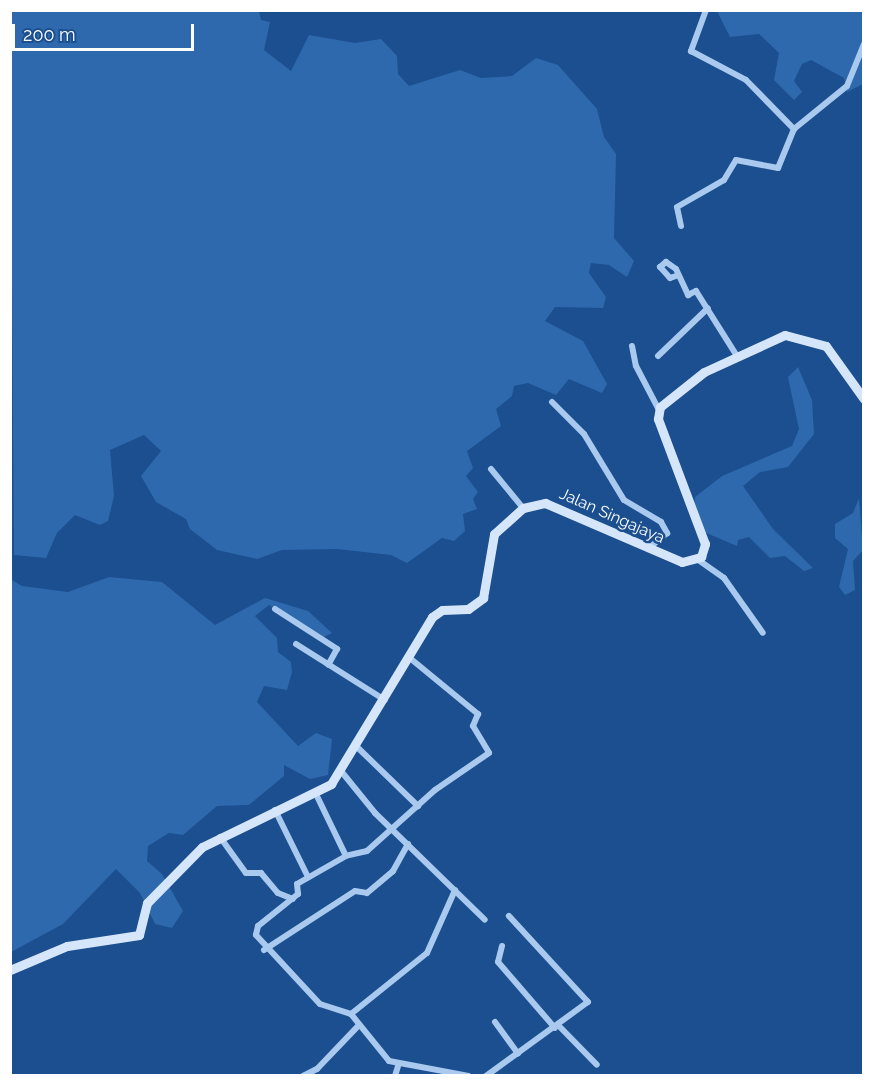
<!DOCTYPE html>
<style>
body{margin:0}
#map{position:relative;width:874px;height:1086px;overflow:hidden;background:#1b4f8f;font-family:Raleway,sans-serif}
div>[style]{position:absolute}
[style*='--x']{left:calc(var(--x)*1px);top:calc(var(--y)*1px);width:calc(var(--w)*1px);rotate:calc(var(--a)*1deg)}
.green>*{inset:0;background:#2e69ad}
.street>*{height:6px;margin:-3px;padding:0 3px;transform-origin:3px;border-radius:3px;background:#a9c9ee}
.secondary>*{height:9px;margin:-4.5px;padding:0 4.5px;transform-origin:4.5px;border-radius:4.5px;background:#d6e6fa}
span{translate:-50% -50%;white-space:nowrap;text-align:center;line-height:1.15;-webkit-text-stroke:5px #1b4f8f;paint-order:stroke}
.street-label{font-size:16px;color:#fff}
.frame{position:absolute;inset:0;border:12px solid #fff;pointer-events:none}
.scale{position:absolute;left:12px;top:24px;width:182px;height:27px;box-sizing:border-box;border:3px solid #fff;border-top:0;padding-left:8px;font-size:18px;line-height:21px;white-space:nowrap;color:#fff;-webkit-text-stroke:4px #1b4f8f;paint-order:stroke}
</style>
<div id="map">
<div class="green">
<div style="clip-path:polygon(10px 11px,259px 11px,261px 20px,270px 22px,264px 50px,291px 71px,309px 35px,355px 43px,381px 39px,397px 56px,398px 74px,409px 86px,460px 70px,481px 78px,512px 76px,536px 58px,558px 65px,597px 109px,604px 137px,616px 154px,614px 238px,634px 261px,627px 277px,609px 265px,591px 263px,589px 273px,606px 297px,603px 308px,555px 307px,545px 321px,583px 341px,607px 384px,602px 393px,569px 379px,556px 395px,528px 383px,514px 386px,512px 396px,496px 409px,501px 426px,467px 451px,473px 468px,466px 476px,478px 492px,473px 499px,477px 509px,463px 514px,465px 531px,454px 541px,442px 538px,407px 563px,391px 555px,337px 549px,282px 550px,257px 559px,217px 550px,190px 529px,186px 519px,156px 502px,141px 476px,161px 451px,144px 435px,110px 450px,114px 496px,108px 521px,100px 525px,75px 515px,57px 533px,46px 558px,14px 555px)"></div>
<div style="clip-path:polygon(717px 11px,863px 11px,863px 84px,847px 92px,844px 78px,811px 60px,802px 64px,794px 81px,802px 92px,794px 100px,774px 80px,779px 53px,759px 34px,730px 37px)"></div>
<div style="clip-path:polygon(798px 367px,812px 400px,814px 434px,788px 467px,760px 472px,743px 486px,773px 529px,813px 568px,804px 571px,785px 556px,770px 558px,749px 537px,738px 540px,737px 546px,704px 532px,694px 508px,695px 497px,722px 476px,792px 446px,799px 429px,788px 377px)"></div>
<div style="clip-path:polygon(859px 498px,863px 550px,853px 561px,855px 590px,845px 595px,839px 587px,848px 549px,835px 538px,835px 524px,853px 513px)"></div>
<div style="clip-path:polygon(109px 577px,162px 582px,215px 625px,265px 598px,308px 611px,332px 633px,324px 637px,269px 605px,255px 616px,277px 638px,278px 652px,291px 662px,292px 672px,287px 690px,264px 686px,257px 702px,298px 746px,316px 733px,332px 739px,328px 775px,310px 779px,284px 765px,284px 776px,249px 805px,217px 806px,183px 835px,169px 833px,148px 846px,147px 861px,162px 874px,183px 911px,172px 928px,155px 924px,140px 893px,116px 869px,63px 924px,11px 952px,10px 579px,22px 586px,68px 592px)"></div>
</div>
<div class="street">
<div style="--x:706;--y:10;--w:44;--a:110.1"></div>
<div style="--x:691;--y:51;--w:62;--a:27.8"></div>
<div style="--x:746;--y:80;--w:69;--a:45.6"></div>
<div style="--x:681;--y:226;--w:19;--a:-102"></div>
<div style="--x:677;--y:207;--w:54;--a:-29.9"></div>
<div style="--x:724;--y:180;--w:23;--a:-59"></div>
<div style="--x:736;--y:160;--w:43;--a:10.8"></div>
<div style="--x:778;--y:168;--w:42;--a:-67.7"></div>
<div style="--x:794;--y:129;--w:68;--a:-39.1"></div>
<div style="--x:847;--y:86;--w:45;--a:-68"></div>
<div style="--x:676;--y:276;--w:6;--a:162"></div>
<div style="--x:670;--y:278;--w:15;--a:-132"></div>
<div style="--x:660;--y:267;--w:8;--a:-40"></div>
<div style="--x:666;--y:262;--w:12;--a:35"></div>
<div style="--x:676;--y:269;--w:29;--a:65"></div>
<div style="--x:688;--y:295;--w:9;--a:-27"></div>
<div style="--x:696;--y:291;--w:77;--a:57.8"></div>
<div style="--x:632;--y:346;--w:20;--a:79"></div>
<div style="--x:636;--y:366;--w:50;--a:62.4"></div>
<div style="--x:658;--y:356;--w:69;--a:-43.8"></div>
<div style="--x:552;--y:402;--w:45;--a:45"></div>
<div style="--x:584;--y:434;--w:77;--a:58.8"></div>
<div style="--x:624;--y:500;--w:43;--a:30.7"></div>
<div style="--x:661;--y:522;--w:13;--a:61"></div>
<div style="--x:667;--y:533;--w:23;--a:140"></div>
<div style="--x:491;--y:469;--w:50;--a:50.6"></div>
<div style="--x:697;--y:559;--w:33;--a:35"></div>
<div style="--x:724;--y:578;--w:67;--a:54.7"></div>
<div style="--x:275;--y:609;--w:74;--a:32.8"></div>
<div style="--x:337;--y:649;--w:18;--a:119"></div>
<div style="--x:296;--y:644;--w:105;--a:32.2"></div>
<div style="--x:411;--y:659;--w:87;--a:39.4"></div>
<div style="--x:478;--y:714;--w:13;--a:113"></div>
<div style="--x:473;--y:726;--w:31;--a:59"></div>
<div style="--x:489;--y:753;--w:65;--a:145.6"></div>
<div style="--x:435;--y:790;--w:91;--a:138.1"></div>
<div style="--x:367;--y:851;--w:22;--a:167"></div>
<div style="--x:346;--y:856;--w:56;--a:150.3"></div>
<div style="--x:297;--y:884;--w:10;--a:84"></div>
<div style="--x:298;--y:894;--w:51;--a:141.3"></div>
<div style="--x:258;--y:926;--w:9;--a:103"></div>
<div style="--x:256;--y:935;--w:94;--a:47.2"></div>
<div style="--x:320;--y:1004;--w:33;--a:18"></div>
<div style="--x:351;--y:1014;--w:60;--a:51"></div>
<div style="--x:389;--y:1061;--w:81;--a:10.6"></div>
<div style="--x:355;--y:745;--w:88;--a:44.1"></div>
<div style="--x:341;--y:771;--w:54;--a:51"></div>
<div style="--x:375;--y:813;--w:153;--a:44.2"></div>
<div style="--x:315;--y:792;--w:71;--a:64.2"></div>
<div style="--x:275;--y:810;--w:75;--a:63.8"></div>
<div style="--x:220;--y:837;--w:44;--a:54.2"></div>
<div style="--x:246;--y:873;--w:15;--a:0"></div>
<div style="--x:261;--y:873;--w:26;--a:50"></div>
<div style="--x:278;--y:893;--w:16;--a:22"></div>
<div style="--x:502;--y:946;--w:16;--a:104"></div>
<div style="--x:498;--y:962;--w:87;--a:49.2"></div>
<div style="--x:264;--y:950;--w:108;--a:-33"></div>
<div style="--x:355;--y:891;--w:12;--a:9"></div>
<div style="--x:367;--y:893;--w:34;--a:-40"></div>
<div style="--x:393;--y:871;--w:31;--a:-61"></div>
<div style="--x:351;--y:1014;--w:97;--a:-38.8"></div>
<div style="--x:427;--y:953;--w:69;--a:-66"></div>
<div style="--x:495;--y:1022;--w:39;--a:54"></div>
<div style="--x:559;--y:1026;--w:54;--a:45.7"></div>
<div style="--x:303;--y:1076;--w:16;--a:-27"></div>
<div style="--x:317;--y:1069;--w:61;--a:-46.3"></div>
<div style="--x:395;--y:1076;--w:10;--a:-73"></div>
<div style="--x:486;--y:1076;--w:126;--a:-36"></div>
<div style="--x:588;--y:1002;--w:117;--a:-132.6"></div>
</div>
<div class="secondary">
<div style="--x:10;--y:970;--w:62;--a:-22.8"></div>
<div style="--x:67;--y:946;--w:73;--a:-8.7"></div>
<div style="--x:139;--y:935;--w:33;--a:-76"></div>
<div style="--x:147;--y:903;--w:78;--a:-45.5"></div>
<div style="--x:202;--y:847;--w:144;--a:-26"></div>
<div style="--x:331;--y:784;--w:195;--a:-58.8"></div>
<div style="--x:432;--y:617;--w:12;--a:-35"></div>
<div style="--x:442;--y:610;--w:26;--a:-2"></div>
<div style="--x:468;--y:609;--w:19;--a:-36"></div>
<div style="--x:483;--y:598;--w:65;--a:-80.2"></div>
<div style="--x:494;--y:534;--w:39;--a:-42"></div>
<div style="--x:523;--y:508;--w:23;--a:-13"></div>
<div style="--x:545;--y:503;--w:149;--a:23.3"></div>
<div style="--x:682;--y:562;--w:20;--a:-15"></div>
<div style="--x:701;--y:557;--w:14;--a:-73"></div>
<div style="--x:705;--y:544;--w:134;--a:-110.6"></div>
<div style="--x:658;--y:419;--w:12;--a:-81"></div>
<div style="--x:660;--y:407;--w:56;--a:-38.5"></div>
<div style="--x:704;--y:372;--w:89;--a:-24.6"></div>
<div style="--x:785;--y:335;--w:42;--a:15"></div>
<div style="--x:826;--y:346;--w:65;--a:54.4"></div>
</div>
<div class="street-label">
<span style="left:612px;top:516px;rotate:24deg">Jalan Singajaya</span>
</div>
<div class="frame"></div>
<div class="scale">200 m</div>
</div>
